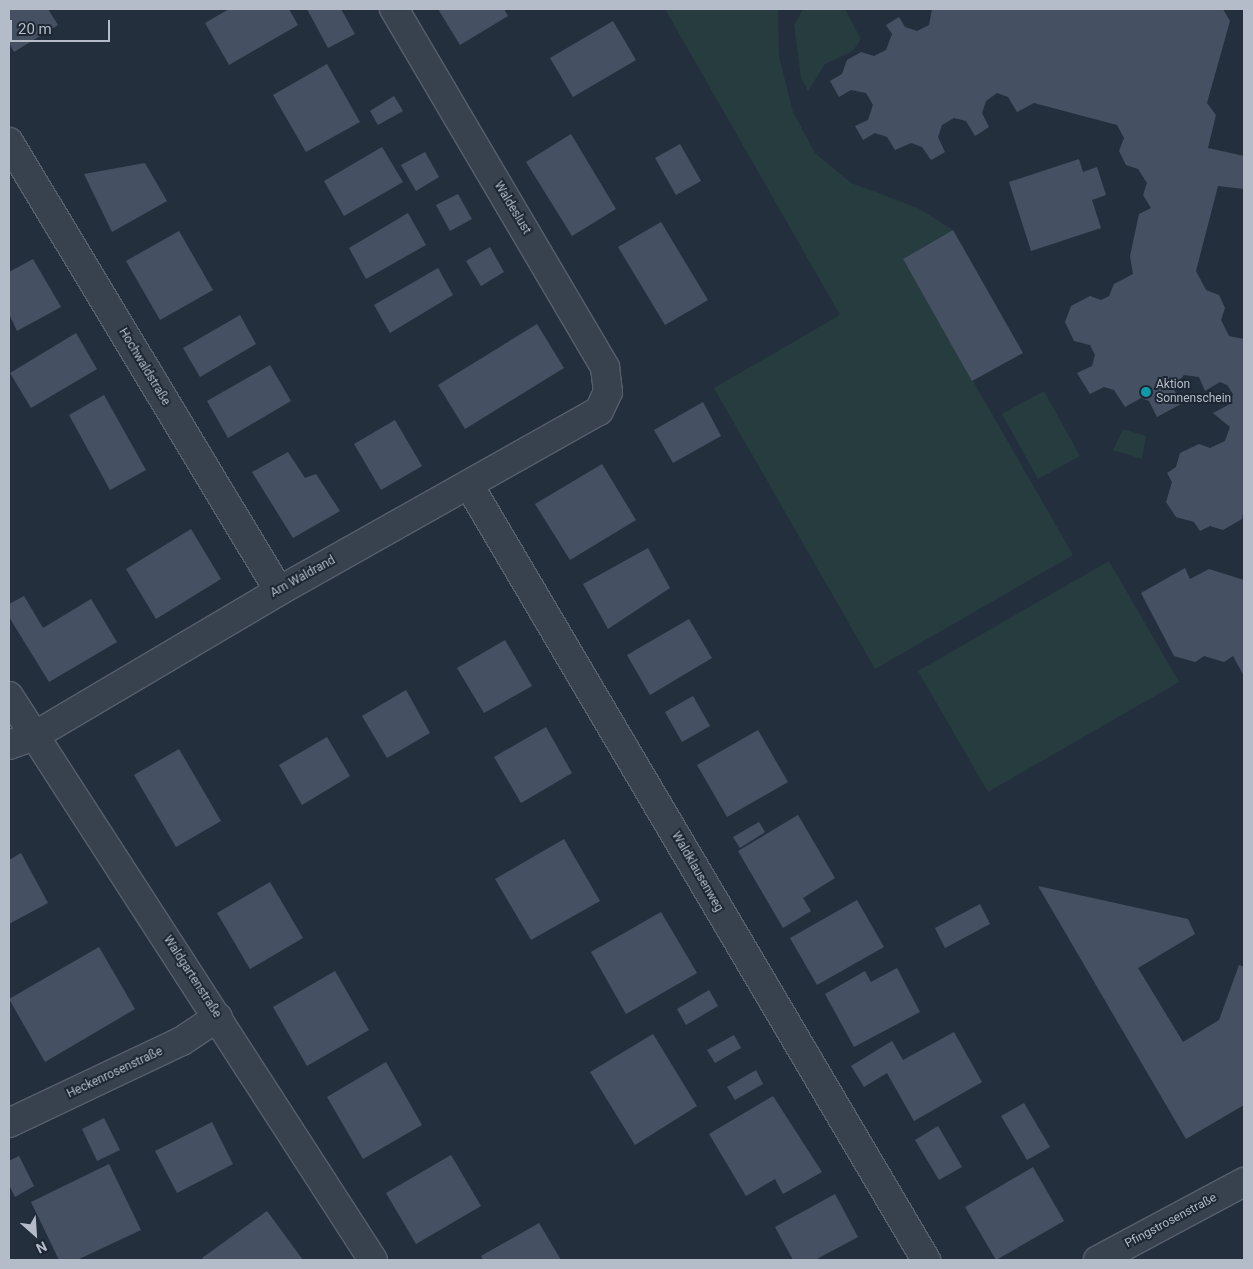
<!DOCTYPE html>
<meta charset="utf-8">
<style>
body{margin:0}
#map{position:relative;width:1253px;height:1269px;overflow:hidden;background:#242f3e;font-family:Roboto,sans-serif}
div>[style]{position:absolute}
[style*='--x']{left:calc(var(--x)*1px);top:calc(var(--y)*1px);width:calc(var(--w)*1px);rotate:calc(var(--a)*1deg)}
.green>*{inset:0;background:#263c3f}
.building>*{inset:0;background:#455162}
.roads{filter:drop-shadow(1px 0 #565f6c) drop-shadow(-1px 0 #565f6c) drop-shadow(0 1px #565f6c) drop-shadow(0 -1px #565f6c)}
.minor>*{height:28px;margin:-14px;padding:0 14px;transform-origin:14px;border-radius:14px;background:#38414e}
.dots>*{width:14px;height:14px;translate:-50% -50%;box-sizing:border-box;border:2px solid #1d2633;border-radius:50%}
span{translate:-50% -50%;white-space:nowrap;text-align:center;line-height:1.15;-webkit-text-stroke:4px #1d2633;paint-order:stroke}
.street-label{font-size:12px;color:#b4bcc9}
.poi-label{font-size:12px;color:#b4bcc9}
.left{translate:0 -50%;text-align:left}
.frame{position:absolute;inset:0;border:10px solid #b4bcc9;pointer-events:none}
.north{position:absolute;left:10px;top:1209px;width:50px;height:50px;-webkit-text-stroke:4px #1d2633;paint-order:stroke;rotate:154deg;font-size:14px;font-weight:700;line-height:20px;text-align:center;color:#b4bcc9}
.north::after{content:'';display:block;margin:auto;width:18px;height:22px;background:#b4bcc9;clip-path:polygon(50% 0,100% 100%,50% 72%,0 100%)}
.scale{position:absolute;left:10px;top:20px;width:100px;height:22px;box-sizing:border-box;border:2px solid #b4bcc9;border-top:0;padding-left:6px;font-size:15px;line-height:18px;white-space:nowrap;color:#b4bcc9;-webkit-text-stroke:4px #1d2633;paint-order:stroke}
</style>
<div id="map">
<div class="green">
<div style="clip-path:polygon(665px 9px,778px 9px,779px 57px,793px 112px,815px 153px,851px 183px,918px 208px,953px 230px,903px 259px,1073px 555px,875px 669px,714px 388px,840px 315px)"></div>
<div style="clip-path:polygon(803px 9px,845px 9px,861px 39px,853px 51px,825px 64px,808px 91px,801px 78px,794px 25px)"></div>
<div style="clip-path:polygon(1044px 391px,1080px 456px,1038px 479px,1002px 414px)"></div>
<div style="clip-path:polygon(1123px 429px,1146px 436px,1142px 459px,1113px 450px)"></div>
<div style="clip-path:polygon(1109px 561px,1179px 682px,988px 792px,918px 671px)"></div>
</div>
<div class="building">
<div style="clip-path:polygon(9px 9px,48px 9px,58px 25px,14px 52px,9px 43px)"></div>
<div style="clip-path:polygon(229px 9px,289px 9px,298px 25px,229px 65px,205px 23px)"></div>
<div style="clip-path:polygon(307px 9px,341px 9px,355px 34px,328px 48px)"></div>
<div style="clip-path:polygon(438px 9px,504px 9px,508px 16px,460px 45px)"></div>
<div style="clip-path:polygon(932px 9px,1223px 9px,1230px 21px,1207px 103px,1216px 115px,1208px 148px,1244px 156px,1244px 189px,1218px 186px,1196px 271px,1206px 290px,1219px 295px,1225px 308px,1221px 320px,1229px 336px,1244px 339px,1244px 505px,1242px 519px,1223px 530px,1210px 526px,1200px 531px,1194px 522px,1176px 517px,1166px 502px,1172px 482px,1167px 473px,1176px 467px,1180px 453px,1199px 444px,1210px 448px,1225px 441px,1230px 427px,1213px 413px,1230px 404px,1233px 394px,1227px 385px,1220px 382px,1205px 391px,1199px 377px,1184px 375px,1173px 387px,1181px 404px,1157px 417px,1149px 401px,1141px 398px,1125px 407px,1114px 390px,1104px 387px,1090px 394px,1077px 373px,1092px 366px,1095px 355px,1090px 345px,1074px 341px,1065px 322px,1071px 306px,1090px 296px,1101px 300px,1109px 296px,1114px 284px,1133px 274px,1130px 256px,1139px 214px,1151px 208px,1143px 195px,1147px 183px,1138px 169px,1126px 165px,1119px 151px,1124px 138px,1117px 125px,1034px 103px,1017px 112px,1008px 97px,997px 93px,986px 101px,982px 113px,989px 127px,975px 136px,966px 121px,954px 118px,942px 125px,938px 137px,945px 152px,931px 160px,922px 147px,911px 143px,895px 150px,887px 137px,875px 133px,863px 140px,855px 126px,868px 120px,873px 105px,866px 93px,851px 90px,839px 97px,830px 81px,842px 74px,847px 60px,861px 52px,874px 56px,886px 50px,892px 34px,886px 25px,899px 17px,905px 27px,917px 31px,929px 25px)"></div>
<div style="clip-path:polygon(613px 21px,636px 60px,573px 97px,550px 58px)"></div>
<div style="clip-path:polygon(327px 64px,360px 122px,306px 152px,273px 95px)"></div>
<div style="clip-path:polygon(394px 96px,403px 111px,378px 125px,370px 111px)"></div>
<div style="clip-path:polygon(571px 134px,616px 209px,572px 236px,526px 162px)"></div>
<div style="clip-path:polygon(680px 144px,701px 181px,676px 195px,655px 158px)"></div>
<div style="clip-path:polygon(382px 147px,403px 182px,344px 216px,324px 181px)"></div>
<div style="clip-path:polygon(425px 152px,439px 177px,416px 191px,401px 165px)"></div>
<div style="clip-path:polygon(1079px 159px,1083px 172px,1097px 167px,1106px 195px,1092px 200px,1101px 228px,1031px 251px,1009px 182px)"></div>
<div style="clip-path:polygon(145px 163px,167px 201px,112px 232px,84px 174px)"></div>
<div style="clip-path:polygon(458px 194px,472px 219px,450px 231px,436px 205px)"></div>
<div style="clip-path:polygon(408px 213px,426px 245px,366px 279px,349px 248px)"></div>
<div style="clip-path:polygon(661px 222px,708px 300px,665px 325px,618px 247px)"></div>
<div style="clip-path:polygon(953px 230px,1023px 353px,972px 381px,903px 259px)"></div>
<div style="clip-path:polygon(179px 231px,213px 290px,160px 320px,126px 261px)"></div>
<div style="clip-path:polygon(490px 247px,504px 272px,481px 286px,466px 261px)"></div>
<div style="clip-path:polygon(33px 259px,61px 307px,17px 331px,9px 314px,9px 272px)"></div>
<div style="clip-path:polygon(438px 268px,453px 295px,390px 333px,374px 305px)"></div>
<div style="clip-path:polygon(240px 315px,256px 344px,200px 377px,183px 348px)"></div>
<div style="clip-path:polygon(537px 324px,564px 368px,465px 429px,438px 385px)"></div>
<div style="clip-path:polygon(76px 333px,97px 369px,31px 408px,10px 373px)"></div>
<div style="clip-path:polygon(270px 365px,291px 401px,228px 438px,207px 401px)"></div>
<div style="clip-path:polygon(104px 395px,146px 470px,110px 490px,69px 415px)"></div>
<div style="clip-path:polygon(703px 402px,721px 436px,673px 463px,654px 430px)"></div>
<div style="clip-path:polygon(395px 420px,422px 466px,381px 490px,354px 444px)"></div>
<div style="clip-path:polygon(288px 452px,305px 478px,316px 474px,340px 511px,293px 538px,252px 472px)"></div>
<div style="clip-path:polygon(602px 464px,636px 520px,570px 560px,535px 504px)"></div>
<div style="clip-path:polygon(191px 529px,221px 579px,156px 619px,126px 569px)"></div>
<div style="clip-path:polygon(648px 548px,670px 588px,608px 629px,583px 584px)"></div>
<div style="clip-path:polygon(1185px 568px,1190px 579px,1209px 569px,1244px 580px,1244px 676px,1233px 656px,1224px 662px,1204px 656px,1195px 662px,1174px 656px,1141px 593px)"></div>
<div style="clip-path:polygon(24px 596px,43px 628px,91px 599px,117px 642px,49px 682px,9px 617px,9px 604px)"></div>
<div style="clip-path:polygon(689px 619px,712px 658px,650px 695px,627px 655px)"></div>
<div style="clip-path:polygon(505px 640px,532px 686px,484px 713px,457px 668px)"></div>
<div style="clip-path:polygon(406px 690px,430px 733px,387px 758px,362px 716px)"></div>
<div style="clip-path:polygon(693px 696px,710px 726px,682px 742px,665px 712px)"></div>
<div style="clip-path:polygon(546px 727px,572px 773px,521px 803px,494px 757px)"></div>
<div style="clip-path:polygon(758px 730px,788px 782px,727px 817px,697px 765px)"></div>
<div style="clip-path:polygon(327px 737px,350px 776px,302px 805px,279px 765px)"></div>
<div style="clip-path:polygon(179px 749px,221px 821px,176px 847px,134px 775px)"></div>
<div style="clip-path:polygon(798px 815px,835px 878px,803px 898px,811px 911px,783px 928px,738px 851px)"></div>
<div style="clip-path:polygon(759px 822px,765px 832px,740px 848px,733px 837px)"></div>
<div style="clip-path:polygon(564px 839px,600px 901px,531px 940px,495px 879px)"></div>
<div style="clip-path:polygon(21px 853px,48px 903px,9px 924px,9px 860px)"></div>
<div style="clip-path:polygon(270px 882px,303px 938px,250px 969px,217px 913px)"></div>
<div style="clip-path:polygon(1038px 886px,1188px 919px,1195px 934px,1138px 968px,1183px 1042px,1219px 1020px,1239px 965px,1244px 967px,1244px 1105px,1186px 1139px)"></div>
<div style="clip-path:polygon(857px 900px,884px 947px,817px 985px,790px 938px)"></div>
<div style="clip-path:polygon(980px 904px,990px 924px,945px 948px,935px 928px)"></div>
<div style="clip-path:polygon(661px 912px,697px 973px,626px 1014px,591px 952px)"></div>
<div style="clip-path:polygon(99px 947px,135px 1009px,45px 1062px,9px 999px)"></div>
<div style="clip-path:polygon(897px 968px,920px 1012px,854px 1047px,825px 994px,865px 971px,871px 982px)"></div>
<div style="clip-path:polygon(335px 971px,369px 1030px,307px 1066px,273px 1007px)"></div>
<div style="clip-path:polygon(709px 990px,718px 1006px,686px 1025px,677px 1009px)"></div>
<div style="clip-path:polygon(954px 1032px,982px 1082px,914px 1121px,887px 1073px,864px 1087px,851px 1066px,892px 1041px,903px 1060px)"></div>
<div style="clip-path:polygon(653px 1034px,697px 1106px,635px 1145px,590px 1072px)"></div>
<div style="clip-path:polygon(734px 1035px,741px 1048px,715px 1063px,707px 1050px)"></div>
<div style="clip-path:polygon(386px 1062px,422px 1125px,363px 1159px,327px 1097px)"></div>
<div style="clip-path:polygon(756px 1070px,763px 1084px,735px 1100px,727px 1087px)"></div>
<div style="clip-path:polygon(773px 1096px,822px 1172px,783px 1194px,775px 1179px,746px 1196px,709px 1134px)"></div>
<div style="clip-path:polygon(1024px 1103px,1050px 1147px,1027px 1160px,1001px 1116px)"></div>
<div style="clip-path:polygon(104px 1118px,120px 1150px,97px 1161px,82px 1129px)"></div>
<div style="clip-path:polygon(212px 1122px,233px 1164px,177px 1193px,155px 1151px)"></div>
<div style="clip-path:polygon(938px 1126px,962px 1167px,939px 1180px,915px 1140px)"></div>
<div style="clip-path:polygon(451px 1155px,481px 1206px,416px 1244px,386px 1193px)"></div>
<div style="clip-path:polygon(19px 1156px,34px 1186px,15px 1197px,9px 1185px,9px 1161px)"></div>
<div style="clip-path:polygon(109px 1164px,141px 1230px,77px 1260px,59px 1260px,31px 1202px)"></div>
<div style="clip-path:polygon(1033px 1167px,1064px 1221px,996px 1260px,965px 1207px)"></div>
<div style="clip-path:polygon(835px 1194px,858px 1237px,815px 1260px,793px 1260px,775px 1227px)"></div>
<div style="clip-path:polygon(267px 1211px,303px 1260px,204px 1260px,202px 1258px)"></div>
<div style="clip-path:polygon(539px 1223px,561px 1260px,483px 1260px,481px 1256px)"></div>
</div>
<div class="roads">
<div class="minor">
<div style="--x:9;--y:142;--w:524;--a:58.98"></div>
<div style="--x:469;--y:485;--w:900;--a:59.47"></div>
<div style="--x:9;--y:696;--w:671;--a:57.16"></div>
<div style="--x:9;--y:745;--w:27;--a:-20"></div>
<div style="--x:34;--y:736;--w:285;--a:-30.6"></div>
<div style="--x:279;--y:591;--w:367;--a:-29.4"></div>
<div style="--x:599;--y:411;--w:21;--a:-65"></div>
<div style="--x:608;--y:392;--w:25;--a:-97"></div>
<div style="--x:605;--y:367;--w:416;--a:-120.5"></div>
<div style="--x:9;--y:1123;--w:191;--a:-25.4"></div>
<div style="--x:182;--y:1041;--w:43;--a:-33.7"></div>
<div style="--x:1098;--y:1260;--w:166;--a:-28.1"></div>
</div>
</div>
<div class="dots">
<div style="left:1146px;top:392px;background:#0f9aa8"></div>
</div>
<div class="street-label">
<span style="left:512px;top:208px;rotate:59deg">Waldeslust</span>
<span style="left:144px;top:367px;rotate:59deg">Hochwaldstraße</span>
<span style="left:303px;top:577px;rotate:-29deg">Am Waldrand</span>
<span style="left:697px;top:872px;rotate:60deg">Waldklausenweg</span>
<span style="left:192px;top:977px;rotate:57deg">Waldgartenstraße</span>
<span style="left:115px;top:1073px;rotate:-25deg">Heckenrosenstraße</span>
<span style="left:1171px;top:1221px;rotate:-28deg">Pfingstrosenstraße</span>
</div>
<div class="poi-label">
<span class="left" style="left:1156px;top:392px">Aktion<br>Sonnenschein</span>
</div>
<div class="frame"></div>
<div class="north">N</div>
<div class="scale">20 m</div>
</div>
